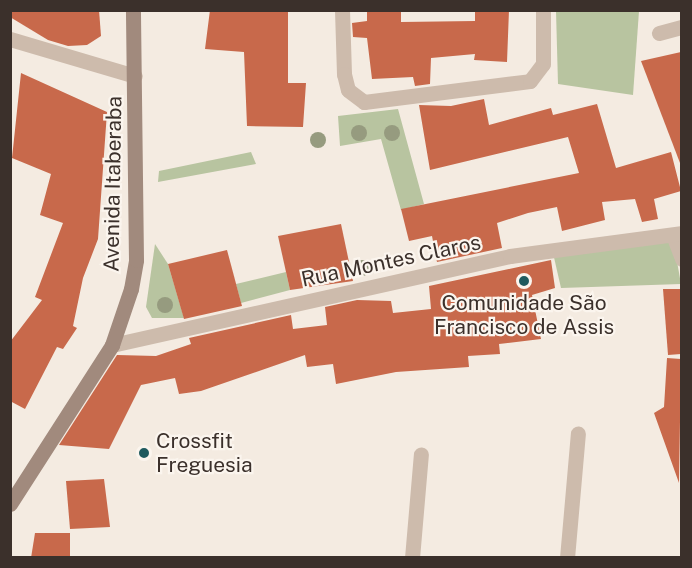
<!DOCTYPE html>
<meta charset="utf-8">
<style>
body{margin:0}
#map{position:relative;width:692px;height:568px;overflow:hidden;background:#f4ebe1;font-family:"Public Sans",sans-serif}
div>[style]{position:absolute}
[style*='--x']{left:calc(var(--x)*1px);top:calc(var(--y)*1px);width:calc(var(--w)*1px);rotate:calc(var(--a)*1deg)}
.green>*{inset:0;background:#b8c4a0}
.building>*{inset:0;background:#c8694b}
.minor>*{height:15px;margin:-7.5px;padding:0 7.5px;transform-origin:7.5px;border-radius:7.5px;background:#cdbbac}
.secondary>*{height:15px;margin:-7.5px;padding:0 7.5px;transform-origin:7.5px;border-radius:7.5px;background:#a18a7d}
.trees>*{width:16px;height:16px;margin:-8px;border-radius:50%;background:#969b7f}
.dots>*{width:16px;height:16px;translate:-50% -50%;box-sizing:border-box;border:3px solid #fbf5ee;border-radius:50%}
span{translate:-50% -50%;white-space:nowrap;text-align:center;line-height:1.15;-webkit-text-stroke:4.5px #fbf5ee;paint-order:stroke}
.street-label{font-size:21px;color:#3b302b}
.poi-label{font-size:21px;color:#3b302b}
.left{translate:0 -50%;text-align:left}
.frame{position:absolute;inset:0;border:12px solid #3b302b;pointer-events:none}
</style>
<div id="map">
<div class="green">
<div style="clip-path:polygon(556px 11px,639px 11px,633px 95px,558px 84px)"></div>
<div style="clip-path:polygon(398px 109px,424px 204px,401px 210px,381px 139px,340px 146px,338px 116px)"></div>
<div style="clip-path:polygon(251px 152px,256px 164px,158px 182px,159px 171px)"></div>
<div style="clip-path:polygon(673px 239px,681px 284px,561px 288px,553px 253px)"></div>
<div style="clip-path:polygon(155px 244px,168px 264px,184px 318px,152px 318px,146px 307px)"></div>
<div style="clip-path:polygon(286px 272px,290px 290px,241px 303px,236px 284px)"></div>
</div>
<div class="building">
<div style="clip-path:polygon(10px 10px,99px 10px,101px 36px,87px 45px,68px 46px,48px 40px,10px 17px)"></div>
<div style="clip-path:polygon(210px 10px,288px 10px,288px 83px,306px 83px,303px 127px,247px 126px,244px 52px,205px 49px)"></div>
<div style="clip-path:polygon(367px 10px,401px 10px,401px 22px,475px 21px,475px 10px,509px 10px,507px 62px,474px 60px,475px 54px,431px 58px,430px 84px,415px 86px,413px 77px,372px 79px,367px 38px,353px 37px,352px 23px,367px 21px)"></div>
<div style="clip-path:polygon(681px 52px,681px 162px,680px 163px,641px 61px)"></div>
<div style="clip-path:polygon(21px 73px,107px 112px,98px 239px,83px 278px,73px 326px,77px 328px,63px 349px,57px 347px,25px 409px,10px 401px,10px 342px,42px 300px,35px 297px,63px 223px,40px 215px,51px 174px,12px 158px)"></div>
<div style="clip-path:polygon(484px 99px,489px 125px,551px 108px,553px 115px,597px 104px,616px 168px,671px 152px,681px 191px,654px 199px,658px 219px,642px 222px,635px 199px,602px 202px,605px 220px,562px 231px,557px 207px,528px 213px,497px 223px,502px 248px,437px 262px,432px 236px,409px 241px,401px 209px,579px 173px,568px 137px,430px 170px,419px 105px,451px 106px)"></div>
<div style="clip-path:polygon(341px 224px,353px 281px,290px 290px,278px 236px)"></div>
<div style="clip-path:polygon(227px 250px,242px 306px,184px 319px,168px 264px)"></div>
<div style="clip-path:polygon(551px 260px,555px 288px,532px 295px,541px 339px,499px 344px,500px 354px,468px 356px,469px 367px,396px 372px,336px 384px,333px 364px,307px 367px,305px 355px,201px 391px,179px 394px,175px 378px,141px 385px,109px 449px,59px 445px,117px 355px,156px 356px,191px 344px,189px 338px,291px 315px,293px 329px,327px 325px,325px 307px,357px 300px,391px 301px,393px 313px,431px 309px,429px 286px)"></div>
<div style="clip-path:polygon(663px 289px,680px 289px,681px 354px,668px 355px)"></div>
<div style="clip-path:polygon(667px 358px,681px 359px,679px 483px,654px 413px,664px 407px)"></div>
<div style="clip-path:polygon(104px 479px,110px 527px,70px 529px,66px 481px)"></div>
<div style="clip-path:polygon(35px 533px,70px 533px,70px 558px,31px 558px)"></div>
</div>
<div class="minor">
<div style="--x:342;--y:10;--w:64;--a:88.2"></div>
<div style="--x:344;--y:74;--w:16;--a:76"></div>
<div style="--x:348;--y:90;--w:20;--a:37"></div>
<div style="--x:364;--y:102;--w:167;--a:-7.2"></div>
<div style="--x:530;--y:81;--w:21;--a:-53"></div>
<div style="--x:543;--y:64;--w:54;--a:-90"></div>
<div style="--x:659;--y:33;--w:24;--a:-15"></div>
<div style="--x:10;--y:39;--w:130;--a:16.5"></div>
<div style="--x:673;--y:235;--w:26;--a:69"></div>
<div style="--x:112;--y:345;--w:408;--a:-12.6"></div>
<div style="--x:510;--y:256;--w:174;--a:-7.6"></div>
<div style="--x:412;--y:558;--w:104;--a:-85.1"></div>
<div style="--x:567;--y:558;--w:125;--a:-85"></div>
</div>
<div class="secondary">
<div style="--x:10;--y:504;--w:189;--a:-57.3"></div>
<div style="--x:112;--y:345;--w:59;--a:-71.3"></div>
<div style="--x:131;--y:289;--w:29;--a:-80"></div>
<div style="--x:136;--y:260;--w:250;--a:-90.7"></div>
</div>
<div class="trees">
<div style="left:359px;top:133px"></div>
<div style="left:392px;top:133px"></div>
<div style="left:318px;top:140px"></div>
<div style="left:362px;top:268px"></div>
<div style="left:165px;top:305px"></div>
</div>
<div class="dots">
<div style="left:524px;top:281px;background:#1f5a5e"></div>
<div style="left:144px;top:453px;background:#1f5a5e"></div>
</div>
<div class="street-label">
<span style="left:113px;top:184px;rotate:-89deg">Avenida Itaberaba</span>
<span style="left:391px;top:261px;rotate:-12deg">Rua Montes Claros</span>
</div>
<div class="poi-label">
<span style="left:524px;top:315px">Comunidade São<br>Francisco de Assis</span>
<span class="left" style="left:156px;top:453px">Crossfit<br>Freguesia</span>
</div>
<div class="frame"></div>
</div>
